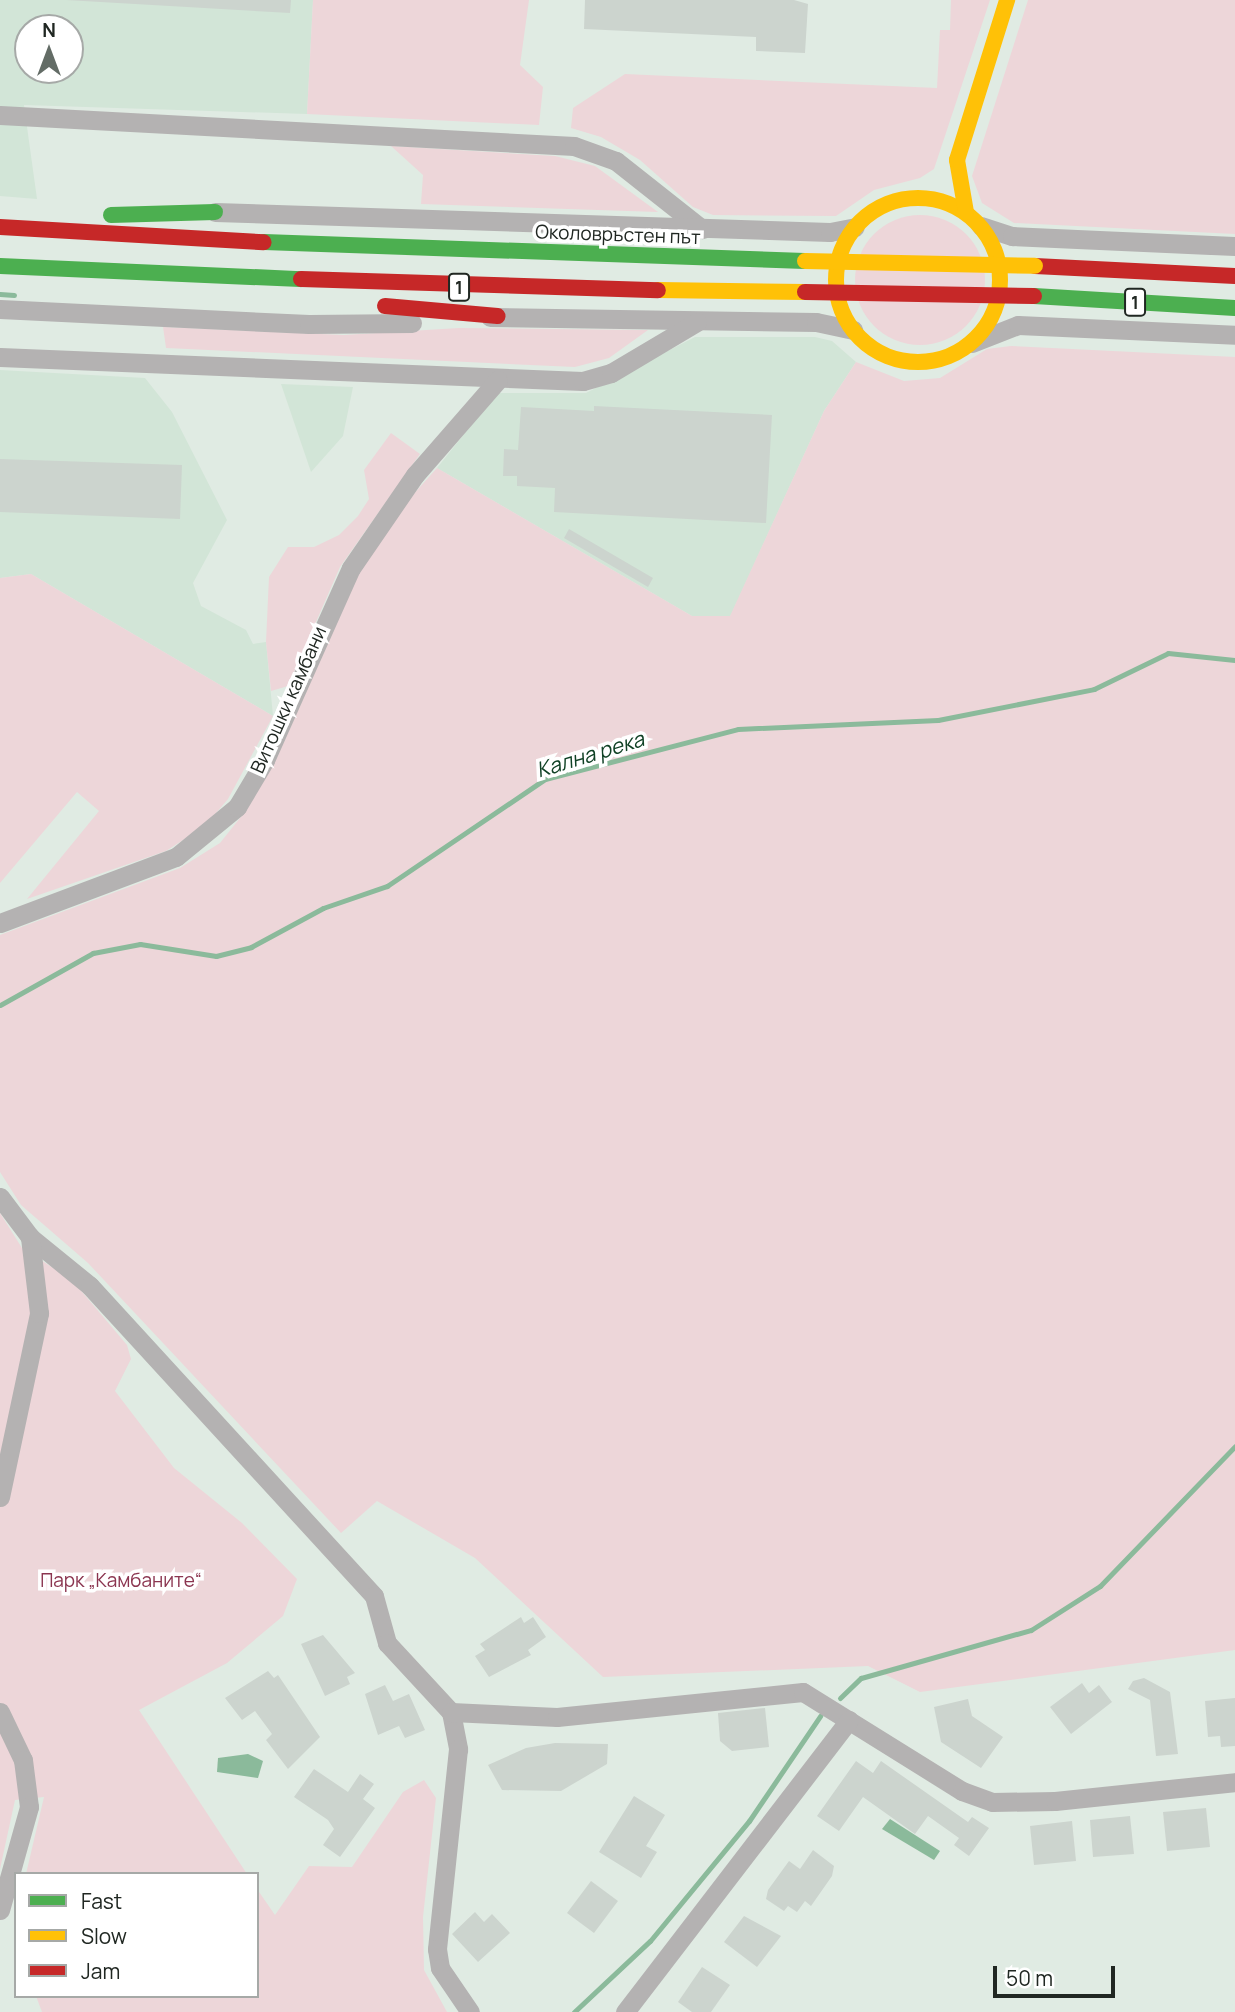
<!DOCTYPE html>
<meta charset="utf-8">
<style>
body{margin:0}
#map{position:relative;width:1235px;height:2012px;overflow:hidden;background:#e0ebe3;font-family:Manrope,sans-serif}
div>[style]{position:absolute}
[style*='--x']{left:calc(var(--x)*1px);top:calc(var(--y)*1px);width:calc(var(--w)*1px);rotate:calc(var(--a)*1deg)}
.built>*{inset:0;background:#d2e5d7}
.green>*{inset:0;background:#edd6d9}
.round{border-radius:50%}
.water>*{inset:0;background:#8bba9b}
.stream>*{height:5px;margin:-2.5px;padding:0 2.5px;transform-origin:2.5px;border-radius:2.5px;background:#8bba9b}
.building>*{inset:0;background:#ccd4ce}
.street>*{height:19px;margin:-9.5px;padding:0 9.5px;transform-origin:9.5px;border-radius:9.5px;background:#b4b2b2}
.fast>*{height:16px;margin:-8px;padding:0 8px;transform-origin:8px;border-radius:8px;background:#4caf50}
.slow>*{height:16px;margin:-8px;padding:0 8px;transform-origin:8px;border-radius:8px;background:#ffc107}
.slow>.ring{margin:-8px;padding:0;box-sizing:content-box;background:none;border:16px solid #ffc107;border-radius:50%}
.jam>*{height:16px;margin:-8px;padding:0 8px;transform-origin:8px;border-radius:8px;background:#c62828}
.slow-bridge>*{height:16px;margin:-8px;padding:0 8px;transform-origin:8px;border-radius:8px;background:#ffc107}
.jam-bridge>*{height:16px;margin:-8px;padding:0 8px;transform-origin:8px;border-radius:8px;background:#c62828}
span{translate:-50% -50%;white-space:nowrap;text-align:center;line-height:1.15;-webkit-text-stroke:7px #fff;paint-order:stroke}
.shield-label span{padding:2px 5px;background:#fff;border:2px solid;border-radius:5px;-webkit-text-stroke-width:0}
.shield-label{font-size:18px;color:#202722;font-weight:700}
.street-label{font-size:19px;color:#202722}
.park-label{font-size:19px;color:#8b3550}
.water-label{font-size:21px;color:#104125;font-style:italic}
.legend{position:absolute;left:14px;top:1872px;width:245px;height:126px;box-sizing:border-box;background:#fff;border:2px solid #a6a9a7;margin:0;padding:9px 12px;list-style:none;font-size:21px;color:#202722}
.legend li{display:flex;align-items:center;gap:14px;height:35px}
.legend b{width:35px;border:2px solid #a6a9a7}
.north{position:absolute;left:14px;top:14px;width:70px;height:70px;box-sizing:border-box;background:#fff;border:2px solid #a6a9a7;border-radius:50%;rotate:0deg;font-size:19px;font-weight:700;line-height:28px;text-align:center;color:#202722}
.north::after{content:'';display:block;margin:auto;width:24px;height:32px;background:#636c66;clip-path:polygon(50% 0,100% 100%,50% 72%,0 100%)}
.scale{position:absolute;left:993px;top:1966px;width:122px;height:32px;box-sizing:border-box;border:4px solid #202722;border-top:0;padding-left:9px;font-size:21px;line-height:24px;white-space:nowrap;color:#202722;-webkit-text-stroke:5px #fff;paint-order:stroke}
</style>
<div id="map">
<div class="built">
<div style="clip-path:polygon(evenodd,0 0,313px 0,307px 114px,24px 105px,37px 199px,0 196px,0 0,28px 28px,70px 28px,70px 70px,28px 70px,28px 28px)"></div>
<div style="clip-path:polygon(695px 337px,815px 337px,832px 341px,856px 362px,824px 411px,730px 617px,692px 616px,437px 468px,497px 393px,586px 393px)"></div>
<div style="clip-path:polygon(0 370px,145px 378px,172px 412px,227px 520px,193px 583px,201px 606px,246px 630px,253px 644px,266px 642px,273px 716px,31px 574px,0 578px)"></div>
<div style="clip-path:polygon(281px 384px,353px 387px,343px 436px,311px 472px)"></div>
</div>
<div class="green">
<div style="clip-path:polygon(313px 0,529px 0,520px 65px,543px 87px,539px 125px,307px 114px)"></div>
<div style="clip-path:polygon(951px 0,990px 0,934px 169px,920px 178px,874px 190px,836px 216px,713px 215px,693px 207px,640px 160px,601px 137px,571px 128px,573px 108px,625px 74px,937px 88px,940px 30px,950px 30px)"></div>
<div style="clip-path:polygon(1028px 0,1235px 0,1235px 234px,1014px 223px,982px 203px,972px 176px)"></div>
<div style="clip-path:polygon(391px 146px,555px 156px,595px 166px,658px 212px,421px 204px,423px 175px)"></div>
<div class="round" style="left:855px;top:215px;width:130px;height:130px"></div>
<div style="clip-path:polygon(163px 327px,344px 335px,459px 328px,648px 330px,609px 358px,575px 367px,166px 348px)"></div>
<div style="clip-path:polygon(1011px 346px,1235px 357px,1235px 1650px,920px 1692px,868px 1666px,603px 1677px,475px 1558px,377px 1501px,341px 1533px,88px 1263px,21px 1205px,0 1172px,0 935px,180px 868px,220px 843px,244px 813px,330px 618px,385px 526px,437px 468px,692px 616px,730px 616px,824px 411px,856px 362px,904px 381px,940px 378px,987px 349px)"></div>
<div style="clip-path:polygon(391px 433px,420px 454px,340px 567px,288px 686px,271px 691px,266px 642px,269px 577px,288px 547px,314px 547px,339px 535px,358px 516px,369px 499px,364px 470px)"></div>
<div style="clip-path:polygon(31px 574px,273px 716px,228px 799px,205px 826px,166px 851px,27px 899px,99px 811px,77px 792px,0 883px,0 578px)"></div>
<div style="clip-path:polygon(0 1213px,22px 1248px,72px 1280px,127px 1345px,131px 1359px,115px 1391px,174px 1468px,242px 1523px,297px 1579px,283px 1616px,227px 1663px,139px 1710px,247px 1874px,26px 1874px,44px 1797px,15px 1800px,0 1869px)"></div>
<div style="clip-path:polygon(424px 1780px,436px 1798px,423px 1917px,424px 1970px,447px 2012px,42px 2012px,36px 1996px,257px 1996px,257px 1889px,275px 1915px,309px 1866px,352px 1867px,403px 1792px)"></div>
</div>
<div class="water">
<div style="clip-path:polygon(248px 1754px,263px 1761px,258px 1778px,217px 1772px,218px 1758px)"></div>
<div style="clip-path:polygon(890px 1819px,940px 1851px,934px 1860px,882px 1829px)"></div>
</div>
<div class="stream">
<div style="--x:0;--y:294;--w:14;--a:4"></div>
<div style="--x:0;--y:1005;--w:107;--a:-29.2"></div>
<div style="--x:93;--y:953;--w:48;--a:-10.8"></div>
<div style="--x:140;--y:944;--w:77;--a:9"></div>
<div style="--x:216;--y:956;--w:36;--a:-14"></div>
<div style="--x:251;--y:947;--w:82;--a:-28.4"></div>
<div style="--x:323;--y:908;--w:68;--a:-19"></div>
<div style="--x:387;--y:886;--w:191;--a:-34.1"></div>
<div style="--x:545;--y:779;--w:199;--a:-14.5"></div>
<div style="--x:738;--y:729;--w:200;--a:-2.6"></div>
<div style="--x:938;--y:720;--w:159;--a:-11.2"></div>
<div style="--x:1094;--y:689;--w:82;--a:-25.9"></div>
<div style="--x:1168;--y:653;--w:67;--a:6"></div>
<div style="--x:840;--y:1698;--w:29;--a:-44"></div>
<div style="--x:861;--y:1678;--w:177;--a:-15.8"></div>
<div style="--x:1031;--y:1630;--w:82;--a:-32.5"></div>
<div style="--x:1100;--y:1586;--w:194;--a:-46"></div>
<div style="--x:574;--y:2012;--w:104;--a:-43.1"></div>
<div style="--x:650;--y:1941;--w:156;--a:-50.5"></div>
<div style="--x:749;--y:1821;--w:127;--a:-55.9"></div>
</div>
<div class="building">
<div style="clip-path:polygon(66px 0,291px 0,290px 13px)"></div>
<div style="clip-path:polygon(585px 0,794px 0,808px 4px,805px 53px,756px 51px,756px 37px,584px 29px)"></div>
<div style="clip-path:polygon(594px 406px,772px 415px,766px 523px,554px 512px,555px 488px,517px 486px,517px 476px,503px 476px,504px 449px,518px 450px,521px 407px,594px 411px)"></div>
<div style="clip-path:polygon(0 459px,182px 465px,180px 519px,0 512px)"></div>
<div style="clip-path:polygon(569px 529px,653px 578px,648px 587px,564px 538px)"></div>
<div style="clip-path:polygon(521px 1617px,524px 1623px,533px 1617px,546px 1637px,528px 1650px,531px 1655px,489px 1677px,475px 1656px,485px 1650px,480px 1644px)"></div>
<div style="clip-path:polygon(323px 1635px,355px 1673px,347px 1677px,350px 1684px,325px 1696px,301px 1644px)"></div>
<div style="clip-path:polygon(268px 1671px,274px 1678px,278px 1675px,320px 1737px,288px 1769px,266px 1740px,272px 1734px,255px 1711px,242px 1720px,225px 1698px)"></div>
<div style="clip-path:polygon(1144px 1678px,1170px 1692px,1178px 1754px,1156px 1756px,1150px 1700px,1128px 1689px,1133px 1681px)"></div>
<div style="clip-path:polygon(1082px 1683px,1089px 1693px,1099px 1685px,1112px 1702px,1071px 1734px,1050px 1707px)"></div>
<div style="clip-path:polygon(385px 1685px,393px 1701px,409px 1694px,425px 1730px,405px 1738px,399px 1726px,378px 1735px,365px 1694px)"></div>
<div style="clip-path:polygon(1235px 1698px,1235px 1746px,1221px 1747px,1220px 1736px,1208px 1737px,1205px 1701px)"></div>
<div style="clip-path:polygon(968px 1699px,972px 1716px,1003px 1737px,981px 1768px,941px 1742px,934px 1707px)"></div>
<div style="clip-path:polygon(765px 1708px,769px 1747px,732px 1751px,720px 1741px,718px 1713px)"></div>
<div style="clip-path:polygon(555px 1743px,608px 1744px,607px 1764px,561px 1791px,502px 1790px,488px 1765px,526px 1748px)"></div>
<div style="clip-path:polygon(856px 1761px,873px 1773px,881px 1761px,968px 1822px,972px 1817px,989px 1828px,969px 1856px,954px 1845px,959px 1838px,928px 1816px,915px 1834px,863px 1797px,839px 1831px,817px 1816px)"></div>
<div style="clip-path:polygon(314px 1769px,348px 1792px,360px 1774px,374px 1784px,363px 1799px,375px 1808px,340px 1857px,323px 1845px,334px 1829px,328px 1820px,294px 1797px)"></div>
<div style="clip-path:polygon(634px 1796px,665px 1815px,646px 1846px,657px 1852px,641px 1878px,599px 1852px)"></div>
<div style="clip-path:polygon(1206px 1808px,1210px 1847px,1167px 1851px,1163px 1812px)"></div>
<div style="clip-path:polygon(1130px 1816px,1134px 1854px,1093px 1857px,1090px 1820px)"></div>
<div style="clip-path:polygon(1072px 1821px,1076px 1861px,1034px 1865px,1030px 1826px)"></div>
<div style="clip-path:polygon(813px 1850px,834px 1866px,832px 1876px,811px 1906px,805px 1901px,797px 1912px,788px 1906px,784px 1911px,766px 1899px,768px 1890px,789px 1861px,800px 1869px)"></div>
<div style="clip-path:polygon(591px 1881px,618px 1901px,594px 1933px,567px 1913px)"></div>
<div style="clip-path:polygon(475px 1912px,484px 1922px,492px 1914px,510px 1933px,478px 1962px,452px 1934px)"></div>
<div style="clip-path:polygon(744px 1916px,781px 1936px,757px 1967px,724px 1942px)"></div>
<div style="clip-path:polygon(702px 1967px,730px 1985px,711px 2012px,692px 2012px,678px 2002px)"></div>
</div>
<div class="street">
<div style="--x:0;--y:115;--w:575;--a:3.09"></div>
<div style="--x:574;--y:146;--w:45;--a:19.7"></div>
<div style="--x:616;--y:161;--w:110;--a:38.3"></div>
<div style="--x:215;--y:212;--w:615;--a:1.86"></div>
<div style="--x:830;--y:232;--w:25;--a:-11"></div>
<div style="--x:981;--y:226;--w:33;--a:18"></div>
<div style="--x:1012;--y:236;--w:223;--a:2.6"></div>
<div style="--x:0;--y:309;--w:309;--a:2.8"></div>
<div style="--x:309;--y:324;--w:103;--a:-0.6"></div>
<div style="--x:490;--y:317;--w:326;--a:0.9"></div>
<div style="--x:816;--y:322;--w:38;--a:12"></div>
<div style="--x:972;--y:343;--w:49;--a:-21.4"></div>
<div style="--x:1018;--y:325;--w:217;--a:2.6"></div>
<div style="--x:0;--y:357;--w:583;--a:2.36"></div>
<div style="--x:583;--y:381;--w:29;--a:-16"></div>
<div style="--x:611;--y:373;--w:100;--a:-30.7"></div>
<div style="--x:0;--y:923;--w:188;--a:-20.6"></div>
<div style="--x:176;--y:857;--w:79;--a:-39.3"></div>
<div style="--x:237;--y:807;--w:55;--a:-59.2"></div>
<div style="--x:265;--y:760;--w:210;--a:-65.9"></div>
<div style="--x:351;--y:568;--w:113;--a:-55.5"></div>
<div style="--x:415;--y:475;--w:126;--a:-48.9"></div>
<div style="--x:0;--y:1197;--w:50;--a:53.1"></div>
<div style="--x:30;--y:1237;--w:77;--a:39.2"></div>
<div style="--x:90;--y:1286;--w:420;--a:47.5"></div>
<div style="--x:374;--y:1596;--w:49;--a:74.5"></div>
<div style="--x:387;--y:1643;--w:94;--a:47.2"></div>
<div style="--x:451;--y:1712;--w:38;--a:79"></div>
<div style="--x:458;--y:1749;--w:201;--a:96"></div>
<div style="--x:437;--y:1949;--w:19;--a:81"></div>
<div style="--x:440;--y:1968;--w:53;--a:55.7"></div>
<div style="--x:0;--y:1497;--w:188;--a:-78"></div>
<div style="--x:39;--y:1313;--w:77;--a:-96.8"></div>
<div style="--x:0;--y:1712;--w:53;--a:64.4"></div>
<div style="--x:23;--y:1760;--w:47;--a:82.7"></div>
<div style="--x:29;--y:1807;--w:107;--a:105.7"></div>
<div style="--x:451;--y:1712;--w:106;--a:2.7"></div>
<div style="--x:557;--y:1717;--w:247;--a:-5.8"></div>
<div style="--x:803;--y:1692;--w:187;--a:31.9"></div>
<div style="--x:962;--y:1791;--w:32;--a:20"></div>
<div style="--x:992;--y:1802;--w:63;--a:-0.9"></div>
<div style="--x:1055;--y:1801;--w:181;--a:-6"></div>
<div style="--x:625;--y:2012;--w:368;--a:-52.5"></div>
</div>
<div class="fast">
<div style="--x:111;--y:215;--w:104;--a:-1.7"></div>
<div style="--x:264;--y:242;--w:541;--a:2.01"></div>
<div style="--x:0;--y:266;--w:301;--a:2.5"></div>
<div style="--x:1034;--y:296;--w:201;--a:3.4"></div>
</div>
<div class="slow">
<div class="ring" style="left:836px;top:198px;width:148px;height:148px"></div>
<div style="--x:966;--y:212;--w:53;--a:-99.8"></div>
<div style="--x:957;--y:160;--w:168;--a:-72.6"></div>
<div style="--x:658;--y:290;--w:147;--a:0.8"></div>
</div>
<div class="jam">
<div style="--x:0;--y:227;--w:264;--a:3.3"></div>
<div style="--x:1035;--y:266;--w:200;--a:2.9"></div>
<div style="--x:301;--y:279;--w:357;--a:1.8"></div>
<div style="--x:385;--y:306;--w:113;--a:5.1"></div>
</div>
<div class="slow-bridge">
<div style="--x:805;--y:261;--w:230;--a:1.2"></div>
</div>
<div class="jam-bridge">
<div style="--x:805;--y:292;--w:229;--a:1"></div>
</div>
<div class="shield-label">
<span style="left:459px;top:287px">1</span>
<span style="left:1135px;top:302px">1</span>
</div>
<div class="street-label">
<span style="left:618px;top:235px;rotate:2deg">Околовръстен път</span>
<span style="left:289px;top:700px;rotate:-66deg">Витошки камбани</span>
</div>
<div class="park-label">
<span style="left:121px;top:1581px">Парк „Камбаните“</span>
</div>
<div class="water-label">
<span style="left:590px;top:754px;rotate:-17deg">Кална река</span>
</div>
<ul class="legend">
<li><b style="height:9px;background:#4caf50"></b>Fast</li>
<li><b style="height:9px;background:#ffc107"></b>Slow</li>
<li><b style="height:9px;background:#c62828"></b>Jam</li>
</ul>
<div class="north">N</div>
<div class="scale">50 m</div>
</div>
